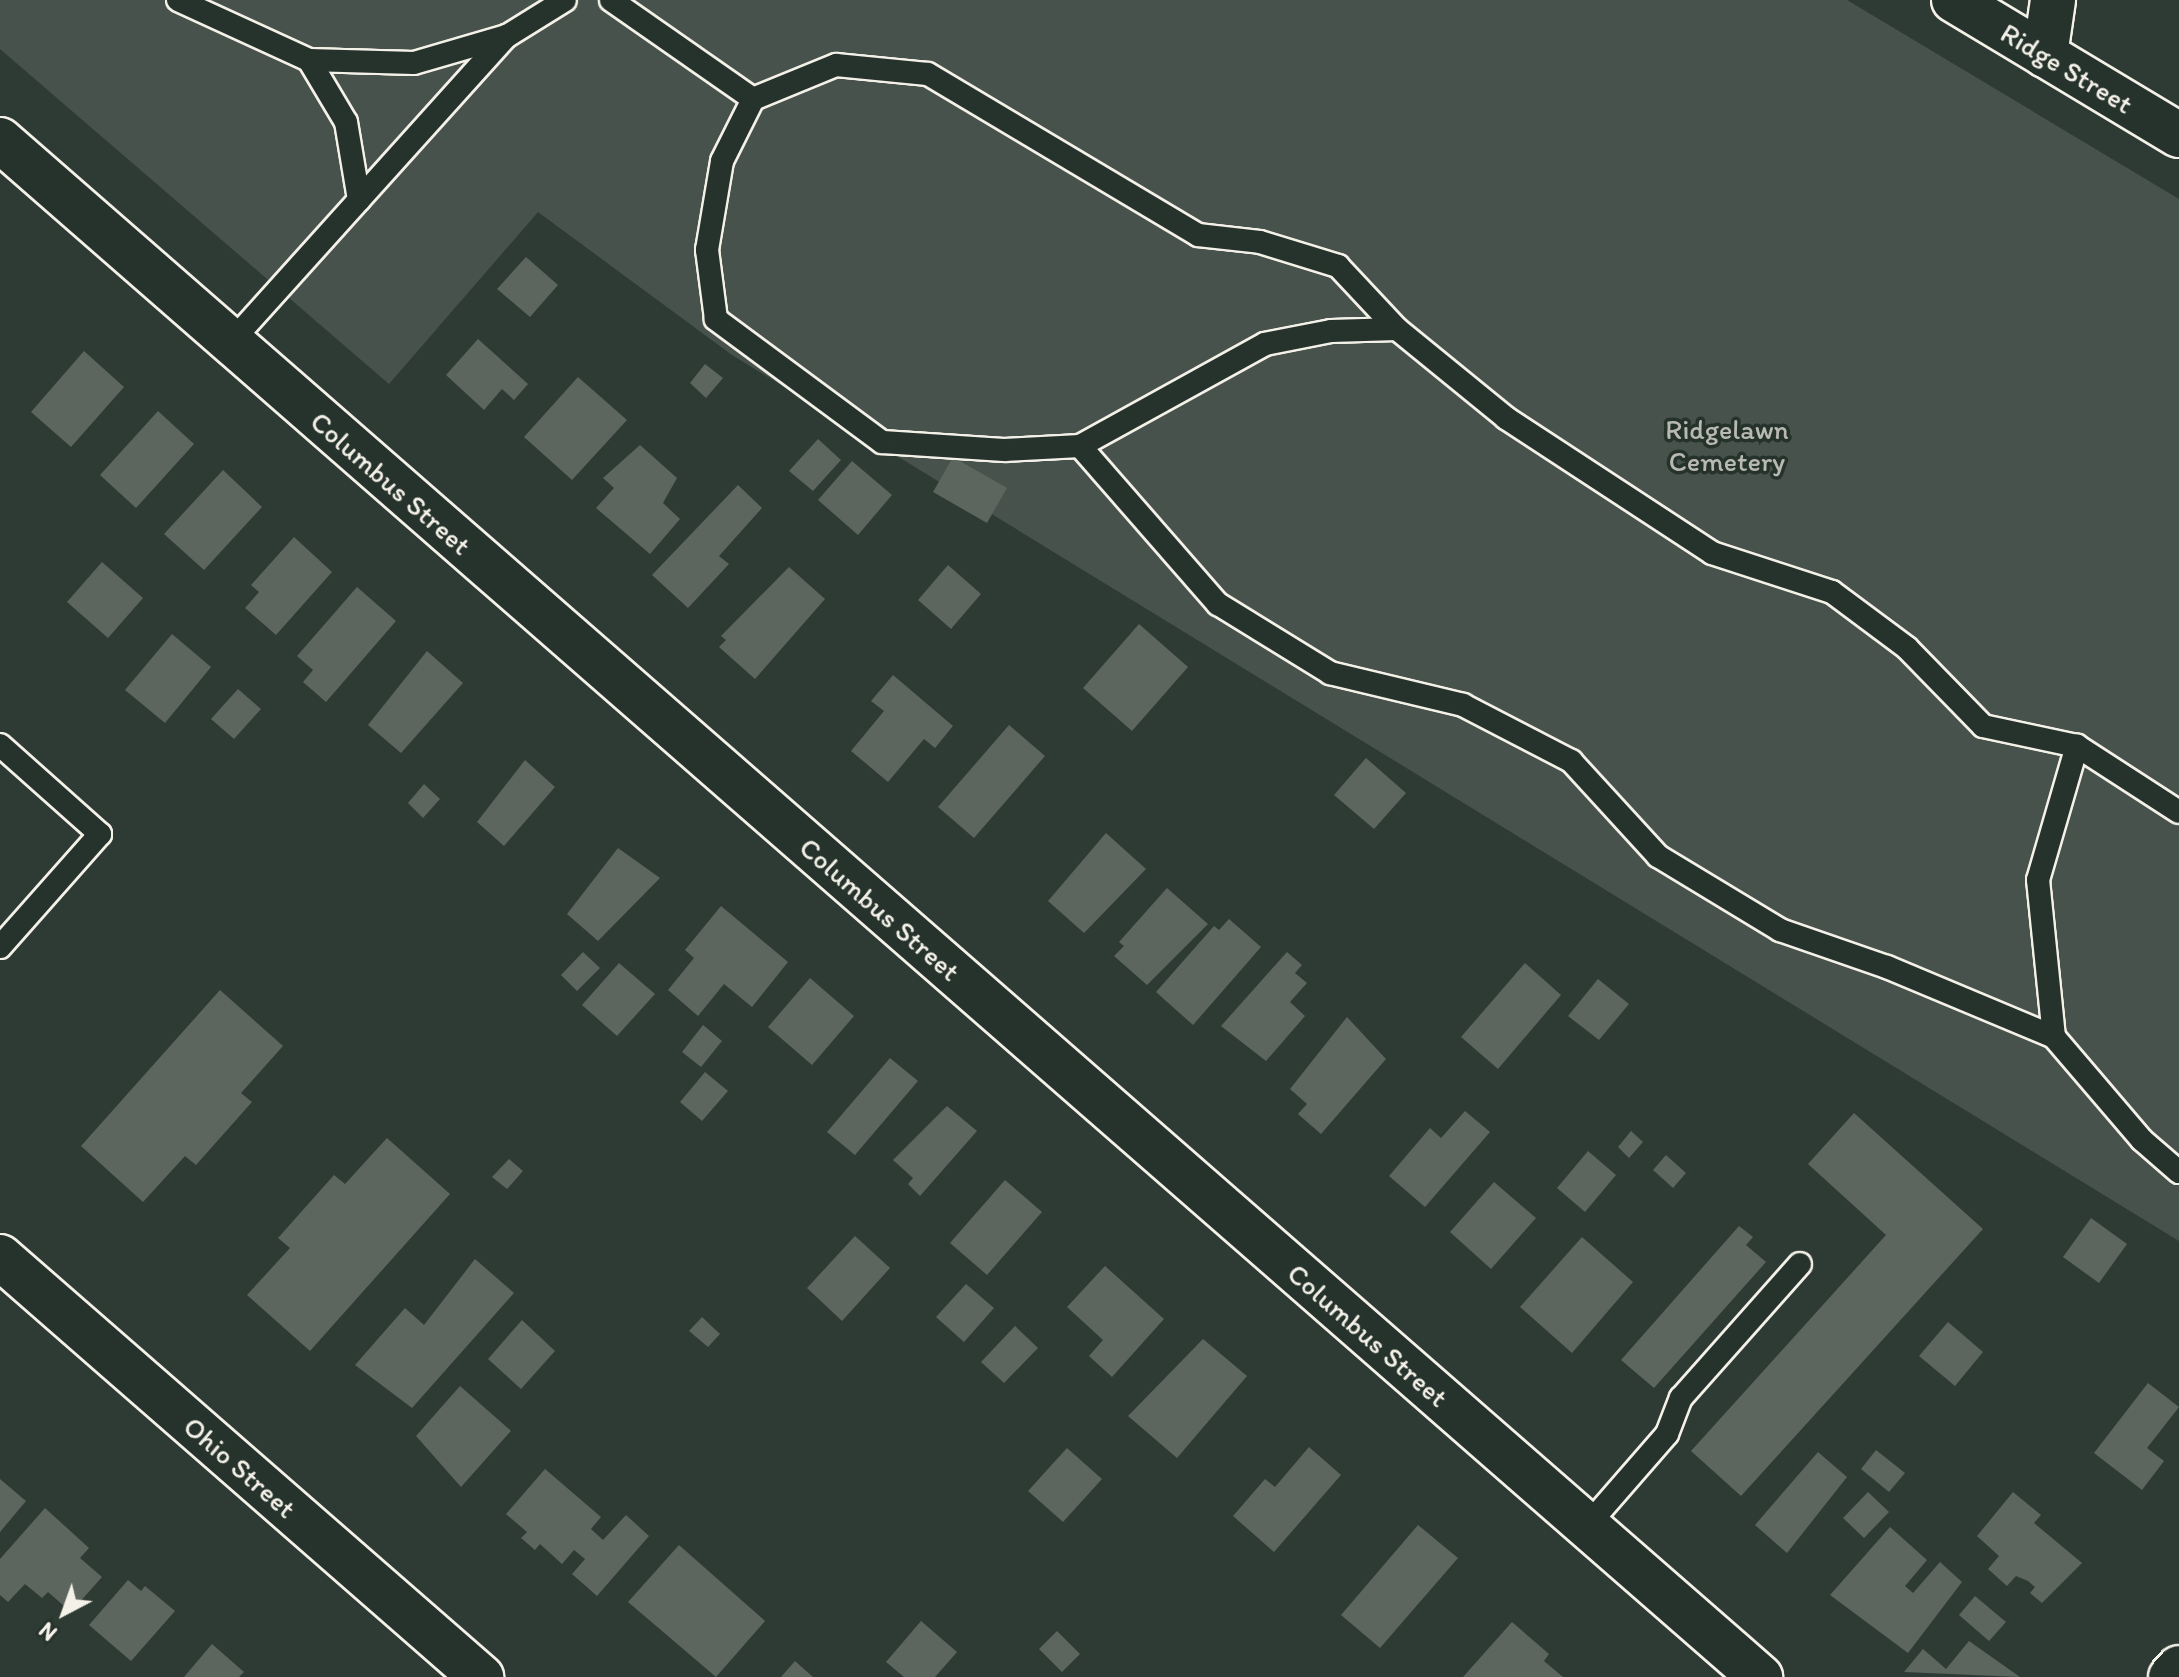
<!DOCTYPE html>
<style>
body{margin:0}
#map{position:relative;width:2179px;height:1677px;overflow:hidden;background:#2e3b34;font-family:Itim,sans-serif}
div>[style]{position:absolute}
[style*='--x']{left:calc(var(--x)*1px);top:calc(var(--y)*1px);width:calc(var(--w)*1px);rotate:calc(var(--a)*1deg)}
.green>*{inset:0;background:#48524c}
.building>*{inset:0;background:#5c655e}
.roads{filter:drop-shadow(2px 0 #f4f1e8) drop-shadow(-2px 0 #f4f1e8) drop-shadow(0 2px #f4f1e8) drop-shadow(0 -2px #f4f1e8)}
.service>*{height:22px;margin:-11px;padding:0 11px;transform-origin:11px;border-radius:11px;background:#26332d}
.minor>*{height:44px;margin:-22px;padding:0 22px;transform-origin:22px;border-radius:22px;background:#26332d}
.tertiary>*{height:44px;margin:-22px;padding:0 22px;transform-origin:22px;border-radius:22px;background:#26332d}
span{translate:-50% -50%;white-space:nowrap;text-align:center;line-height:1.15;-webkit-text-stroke:7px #26332d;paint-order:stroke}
.street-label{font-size:28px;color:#f4f1e8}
.park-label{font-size:28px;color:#b8b9b1}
.north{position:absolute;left:24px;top:1573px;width:80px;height:80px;-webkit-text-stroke:6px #26332d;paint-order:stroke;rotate:221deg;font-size:22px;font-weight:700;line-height:32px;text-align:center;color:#f4f1e8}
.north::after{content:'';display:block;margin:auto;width:28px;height:36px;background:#f4f1e8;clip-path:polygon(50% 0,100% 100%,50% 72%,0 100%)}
</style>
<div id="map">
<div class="green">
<div style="clip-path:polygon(0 0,1847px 0,2179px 199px,2179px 1241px,732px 355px,538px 212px,389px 384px,0 49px)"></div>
</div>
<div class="building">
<div style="clip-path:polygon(526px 257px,558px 285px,530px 317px,497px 289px)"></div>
<div style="clip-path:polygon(478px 339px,528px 384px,514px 400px,502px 389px,484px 410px,446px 375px)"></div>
<div style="clip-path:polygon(84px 351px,124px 387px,71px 447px,31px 412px)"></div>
<div style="clip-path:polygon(705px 364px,723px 378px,706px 398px,690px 383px)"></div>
<div style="clip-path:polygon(578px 377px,627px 420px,572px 480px,524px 437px)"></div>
<div style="clip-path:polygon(158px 411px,194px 444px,136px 508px,100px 475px)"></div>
<div style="clip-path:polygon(818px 439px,841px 460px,813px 491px,789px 471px)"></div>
<div style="clip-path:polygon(640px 445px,677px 478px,663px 503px,680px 519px,650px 554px,596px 508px,614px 488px,603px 478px)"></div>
<div style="clip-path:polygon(953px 457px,1007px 488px,987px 523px,933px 492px)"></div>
<div style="clip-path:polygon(852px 461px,892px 495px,858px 535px,818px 500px)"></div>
<div style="clip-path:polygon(223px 470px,262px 507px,204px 570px,164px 534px)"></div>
<div style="clip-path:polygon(738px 485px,762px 508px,719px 556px,729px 564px,688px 608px,652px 575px)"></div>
<div style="clip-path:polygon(294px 537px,332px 572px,276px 635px,245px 608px,259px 592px,251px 585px)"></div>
<div style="clip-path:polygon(102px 562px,143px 598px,108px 638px,67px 602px)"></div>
<div style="clip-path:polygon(948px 565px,981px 594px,951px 629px,918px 600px)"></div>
<div style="clip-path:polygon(789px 567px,825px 599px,755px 679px,719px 647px,726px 640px,721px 636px)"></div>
<div style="clip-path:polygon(357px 587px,396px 621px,326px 702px,303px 682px,313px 670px,297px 656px)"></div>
<div style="clip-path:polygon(1139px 624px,1188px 667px,1132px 731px,1083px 688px)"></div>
<div style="clip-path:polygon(172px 634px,211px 667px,165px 723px,125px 690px)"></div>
<div style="clip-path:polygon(427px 651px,463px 683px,401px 753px,368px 725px)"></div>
<div style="clip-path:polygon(893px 675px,953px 726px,935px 748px,924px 739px,888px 782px,851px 751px,884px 711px,871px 701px)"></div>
<div style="clip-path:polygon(238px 689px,261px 709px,234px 739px,211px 719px)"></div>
<div style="clip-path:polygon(1009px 725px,1045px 756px,974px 838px,938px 807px)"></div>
<div style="clip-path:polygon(1366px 758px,1406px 793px,1374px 829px,1334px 795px)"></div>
<div style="clip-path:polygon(525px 760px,555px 787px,504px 846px,477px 822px)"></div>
<div style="clip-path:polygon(424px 784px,440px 799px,423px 818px,408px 803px)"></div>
<div style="clip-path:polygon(1106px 833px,1146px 869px,1084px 933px,1048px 901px)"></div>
<div style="clip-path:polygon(618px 848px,660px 878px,598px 941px,567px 914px)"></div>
<div style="clip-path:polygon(1167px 888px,1208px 924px,1147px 985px,1114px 956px,1124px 946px,1119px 942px)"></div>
<div style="clip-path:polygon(721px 906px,788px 962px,752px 1007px,724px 984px,698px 1016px,668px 990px,694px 958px,685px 950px)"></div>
<div style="clip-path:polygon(1229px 919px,1261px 947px,1193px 1025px,1156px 992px,1214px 926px,1219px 930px)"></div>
<div style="clip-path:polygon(583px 952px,600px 968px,577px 991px,561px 975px)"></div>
<div style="clip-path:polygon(1287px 952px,1302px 965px,1295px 973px,1307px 983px,1290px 1002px,1305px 1016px,1266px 1061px,1221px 1026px)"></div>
<div style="clip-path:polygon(619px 963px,655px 994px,617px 1036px,582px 1005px)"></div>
<div style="clip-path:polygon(1525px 963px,1561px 995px,1498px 1069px,1461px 1037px)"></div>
<div style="clip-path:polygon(810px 978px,854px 1016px,812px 1065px,768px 1027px)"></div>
<div style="clip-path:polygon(1598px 979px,1629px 1004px,1599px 1040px,1568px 1016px)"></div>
<div style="clip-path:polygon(220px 990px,283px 1046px,241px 1093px,252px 1102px,196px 1165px,185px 1156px,143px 1202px,81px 1146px)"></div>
<div style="clip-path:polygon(1347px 1017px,1386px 1059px,1321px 1134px,1298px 1114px,1307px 1104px,1290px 1089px)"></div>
<div style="clip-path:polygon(703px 1025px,722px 1041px,701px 1067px,682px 1052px)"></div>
<div style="clip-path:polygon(890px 1058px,918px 1081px,855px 1155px,827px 1132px)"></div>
<div style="clip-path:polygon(705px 1072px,728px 1091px,702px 1121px,680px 1102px)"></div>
<div style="clip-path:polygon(947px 1106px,977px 1131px,920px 1196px,908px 1184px,913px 1178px,893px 1160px)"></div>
<div style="clip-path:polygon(1465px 1111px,1490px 1132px,1425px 1207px,1389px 1176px,1430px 1128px,1441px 1138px)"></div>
<div style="clip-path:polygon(1854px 1113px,1983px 1229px,1741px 1496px,1691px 1451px,1886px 1235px,1808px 1164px)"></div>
<div style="clip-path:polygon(1631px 1131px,1643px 1142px,1629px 1158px,1618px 1147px)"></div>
<div style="clip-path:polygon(387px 1138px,450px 1194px,310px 1351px,247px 1295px,290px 1248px,278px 1238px,334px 1175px,345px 1184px)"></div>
<div style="clip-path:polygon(1588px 1151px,1616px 1175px,1585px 1212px,1557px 1188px)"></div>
<div style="clip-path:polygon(1666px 1155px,1686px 1173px,1673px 1188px,1653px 1170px)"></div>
<div style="clip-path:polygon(509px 1159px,523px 1171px,507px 1189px,492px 1177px)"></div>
<div style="clip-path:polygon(1005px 1180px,1042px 1212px,987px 1275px,950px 1243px)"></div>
<div style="clip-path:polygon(1494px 1182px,1536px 1218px,1491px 1269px,1450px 1232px)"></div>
<div style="clip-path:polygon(2091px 1218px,2127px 1244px,2099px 1283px,2063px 1257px)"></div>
<div style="clip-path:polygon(1739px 1226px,1753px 1237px,1746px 1245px,1766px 1262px,1654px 1388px,1621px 1360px)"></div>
<div style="clip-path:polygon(855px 1236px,890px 1268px,842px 1321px,807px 1288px)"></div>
<div style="clip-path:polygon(1582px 1237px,1633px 1282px,1572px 1353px,1520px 1307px)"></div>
<div style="clip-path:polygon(475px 1259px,514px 1293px,412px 1408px,355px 1365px,405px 1308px,424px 1325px)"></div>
<div style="clip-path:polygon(1105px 1266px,1164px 1319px,1112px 1377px,1089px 1356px,1103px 1340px,1067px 1307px)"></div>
<div style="clip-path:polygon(966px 1284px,994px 1308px,964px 1342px,936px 1317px)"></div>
<div style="clip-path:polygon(702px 1317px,720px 1334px,708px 1347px,689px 1331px)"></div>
<div style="clip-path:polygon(522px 1320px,555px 1351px,521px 1389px,488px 1359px)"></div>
<div style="clip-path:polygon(1948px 1322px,1983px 1352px,1955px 1386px,1919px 1356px)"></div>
<div style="clip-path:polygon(1015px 1326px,1038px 1348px,1004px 1383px,981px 1362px)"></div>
<div style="clip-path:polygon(1203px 1339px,1247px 1376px,1177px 1458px,1128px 1416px)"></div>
<div style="clip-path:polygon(2148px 1383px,2179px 1407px,2147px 1448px,2164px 1461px,2142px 1490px,2094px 1453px)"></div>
<div style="clip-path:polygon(460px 1386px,511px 1431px,461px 1487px,416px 1436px)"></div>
<div style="clip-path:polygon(1309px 1447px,1341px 1475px,1274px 1552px,1233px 1516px,1265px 1479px,1275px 1487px)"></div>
<div style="clip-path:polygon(1067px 1448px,1102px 1479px,1063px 1522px,1028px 1491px)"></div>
<div style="clip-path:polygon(1876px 1450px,1905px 1473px,1889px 1492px,1861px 1469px)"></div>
<div style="clip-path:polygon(1818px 1452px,1847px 1477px,1787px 1553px,1755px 1525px)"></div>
<div style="clip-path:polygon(545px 1469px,601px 1517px,591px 1529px,603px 1540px,626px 1515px,649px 1536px,597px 1596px,572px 1574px,585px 1559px,574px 1550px,562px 1564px,540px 1544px,535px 1550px,521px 1538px,527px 1532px,506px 1514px)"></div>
<div style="clip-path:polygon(0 1479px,26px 1501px,0 1532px)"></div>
<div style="clip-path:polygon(1868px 1492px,1889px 1512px,1864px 1538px,1843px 1518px)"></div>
<div style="clip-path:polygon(2013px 1492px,2041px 1515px,2034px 1523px,2082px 1563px,2042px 1603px,2030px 1593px,2035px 1587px,2028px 1581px,2016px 1576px,2007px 1586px,1988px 1569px,1999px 1556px,1977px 1536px)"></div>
<div style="clip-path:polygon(45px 1508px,89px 1548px,80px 1558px,102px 1577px,71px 1612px,48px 1592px,42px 1598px,25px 1584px,8px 1602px,0 1595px,0 1559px)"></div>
<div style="clip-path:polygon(1418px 1525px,1458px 1558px,1380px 1648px,1341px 1615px)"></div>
<div style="clip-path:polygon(1890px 1527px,1927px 1560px,1905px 1586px,1913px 1593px,1940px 1562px,1962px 1582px,1908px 1653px,1830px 1595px)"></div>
<div style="clip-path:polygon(679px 1545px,765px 1621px,716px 1677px,628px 1602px)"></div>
<div style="clip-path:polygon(128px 1580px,141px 1591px,145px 1586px,175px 1611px,131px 1661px,89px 1625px)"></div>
<div style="clip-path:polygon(1975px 1596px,2006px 1622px,1989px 1641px,1959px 1615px)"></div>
<div style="clip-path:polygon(921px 1621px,957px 1652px,935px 1677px,904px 1677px,886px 1662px)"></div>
<div style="clip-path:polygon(1512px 1622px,1549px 1654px,1544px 1661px,1563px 1677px,1463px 1677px)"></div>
<div style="clip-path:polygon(1057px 1631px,1080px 1654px,1062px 1672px,1039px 1649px)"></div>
<div style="clip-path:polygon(1969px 1641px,2020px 1677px,1904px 1672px,1923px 1649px,1946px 1669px)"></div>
<div style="clip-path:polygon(212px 1644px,244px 1672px,239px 1677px,184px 1677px)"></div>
<div style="clip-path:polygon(795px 1661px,813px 1677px,781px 1677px)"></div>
</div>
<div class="roads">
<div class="service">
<div style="--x:178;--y:0;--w:144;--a:24.6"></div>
<div style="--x:309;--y:60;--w:105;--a:1.6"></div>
<div style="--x:414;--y:63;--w:97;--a:-16.2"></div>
<div style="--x:611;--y:0;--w:173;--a:34.9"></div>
<div style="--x:309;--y:60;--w:72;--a:59.2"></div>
<div style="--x:346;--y:122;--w:79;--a:80.5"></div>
<div style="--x:1397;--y:329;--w:66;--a:178.3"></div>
<div style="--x:1331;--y:331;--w:67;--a:168.9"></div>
<div style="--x:1265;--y:344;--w:211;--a:151.1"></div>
<div style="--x:1080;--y:446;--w:76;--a:177"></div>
<div style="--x:1004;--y:450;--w:122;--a:-176.2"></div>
<div style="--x:882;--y:442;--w:207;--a:-143.5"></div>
<div style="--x:716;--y:319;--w:70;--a:-97.4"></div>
<div style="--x:707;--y:250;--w:90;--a:-80.4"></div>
<div style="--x:722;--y:161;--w:69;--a:-63.4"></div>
<div style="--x:753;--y:99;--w:90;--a:-22.3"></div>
<div style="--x:836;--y:65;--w:92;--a:5.6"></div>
<div style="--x:928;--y:74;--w:314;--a:30.8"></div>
<div style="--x:1198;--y:235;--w:62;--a:6.4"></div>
<div style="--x:1260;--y:242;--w:82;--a:17.1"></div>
<div style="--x:1338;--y:266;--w:86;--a:46.9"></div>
<div style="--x:1397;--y:329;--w:141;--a:39.2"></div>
<div style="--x:1506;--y:418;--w:246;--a:33.2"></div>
<div style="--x:1712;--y:553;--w:126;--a:18"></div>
<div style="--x:1832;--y:592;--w:94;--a:36.7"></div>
<div style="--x:1907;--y:648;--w:109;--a:45.7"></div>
<div style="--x:1983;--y:726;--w:96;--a:12"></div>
<div style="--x:2077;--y:746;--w:121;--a:32.9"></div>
<div style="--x:231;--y:342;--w:412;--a:-48"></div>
<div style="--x:507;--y:36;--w:68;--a:-31.8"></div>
<div style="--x:1080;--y:446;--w:210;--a:48.9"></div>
<div style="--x:1218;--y:604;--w:132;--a:31.6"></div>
<div style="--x:1330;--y:673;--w:137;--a:13.5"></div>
<div style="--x:1463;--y:705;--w:122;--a:27.4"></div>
<div style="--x:1571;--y:761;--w:129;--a:47.5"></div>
<div style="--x:1658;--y:856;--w:143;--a:31.2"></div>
<div style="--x:1780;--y:930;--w:113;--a:19.1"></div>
<div style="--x:1887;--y:967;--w:181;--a:22.7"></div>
<div style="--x:2054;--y:1037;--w:135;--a:49.5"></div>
<div style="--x:2142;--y:1140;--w:49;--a:40.9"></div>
<div style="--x:0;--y:745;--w:134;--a:41.7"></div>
<div style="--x:100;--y:834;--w:151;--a:131.5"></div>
<div style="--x:2054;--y:1037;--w:158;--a:-95.8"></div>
<div style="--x:2038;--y:880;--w:140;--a:-73.8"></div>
<div style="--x:1587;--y:1526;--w:122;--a:-49"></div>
<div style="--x:1667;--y:1434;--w:39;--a:-69"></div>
<div style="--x:1681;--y:1398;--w:179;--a:-48.4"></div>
</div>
<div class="minor">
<div style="--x:1954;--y:0;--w:262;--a:31"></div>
<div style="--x:2045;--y:55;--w:56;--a:-81.7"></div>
<div style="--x:0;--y:140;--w:2337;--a:41.13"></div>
<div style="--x:2171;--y:1677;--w:12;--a:-48"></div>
</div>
<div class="tertiary">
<div style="--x:0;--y:1257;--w:639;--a:41.13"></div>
</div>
</div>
<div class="street-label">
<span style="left:2067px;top:68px;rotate:31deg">Ridge Street</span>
<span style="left:391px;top:483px;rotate:41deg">Columbus Street</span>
<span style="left:880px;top:909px;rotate:41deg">Columbus Street</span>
<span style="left:1368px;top:1335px;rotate:41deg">Columbus Street</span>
<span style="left:240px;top:1467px;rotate:41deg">Ohio Street</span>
</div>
<div class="park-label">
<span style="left:1727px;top:445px">Ridgelawn<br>Cemetery</span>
</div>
<div class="north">N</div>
</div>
